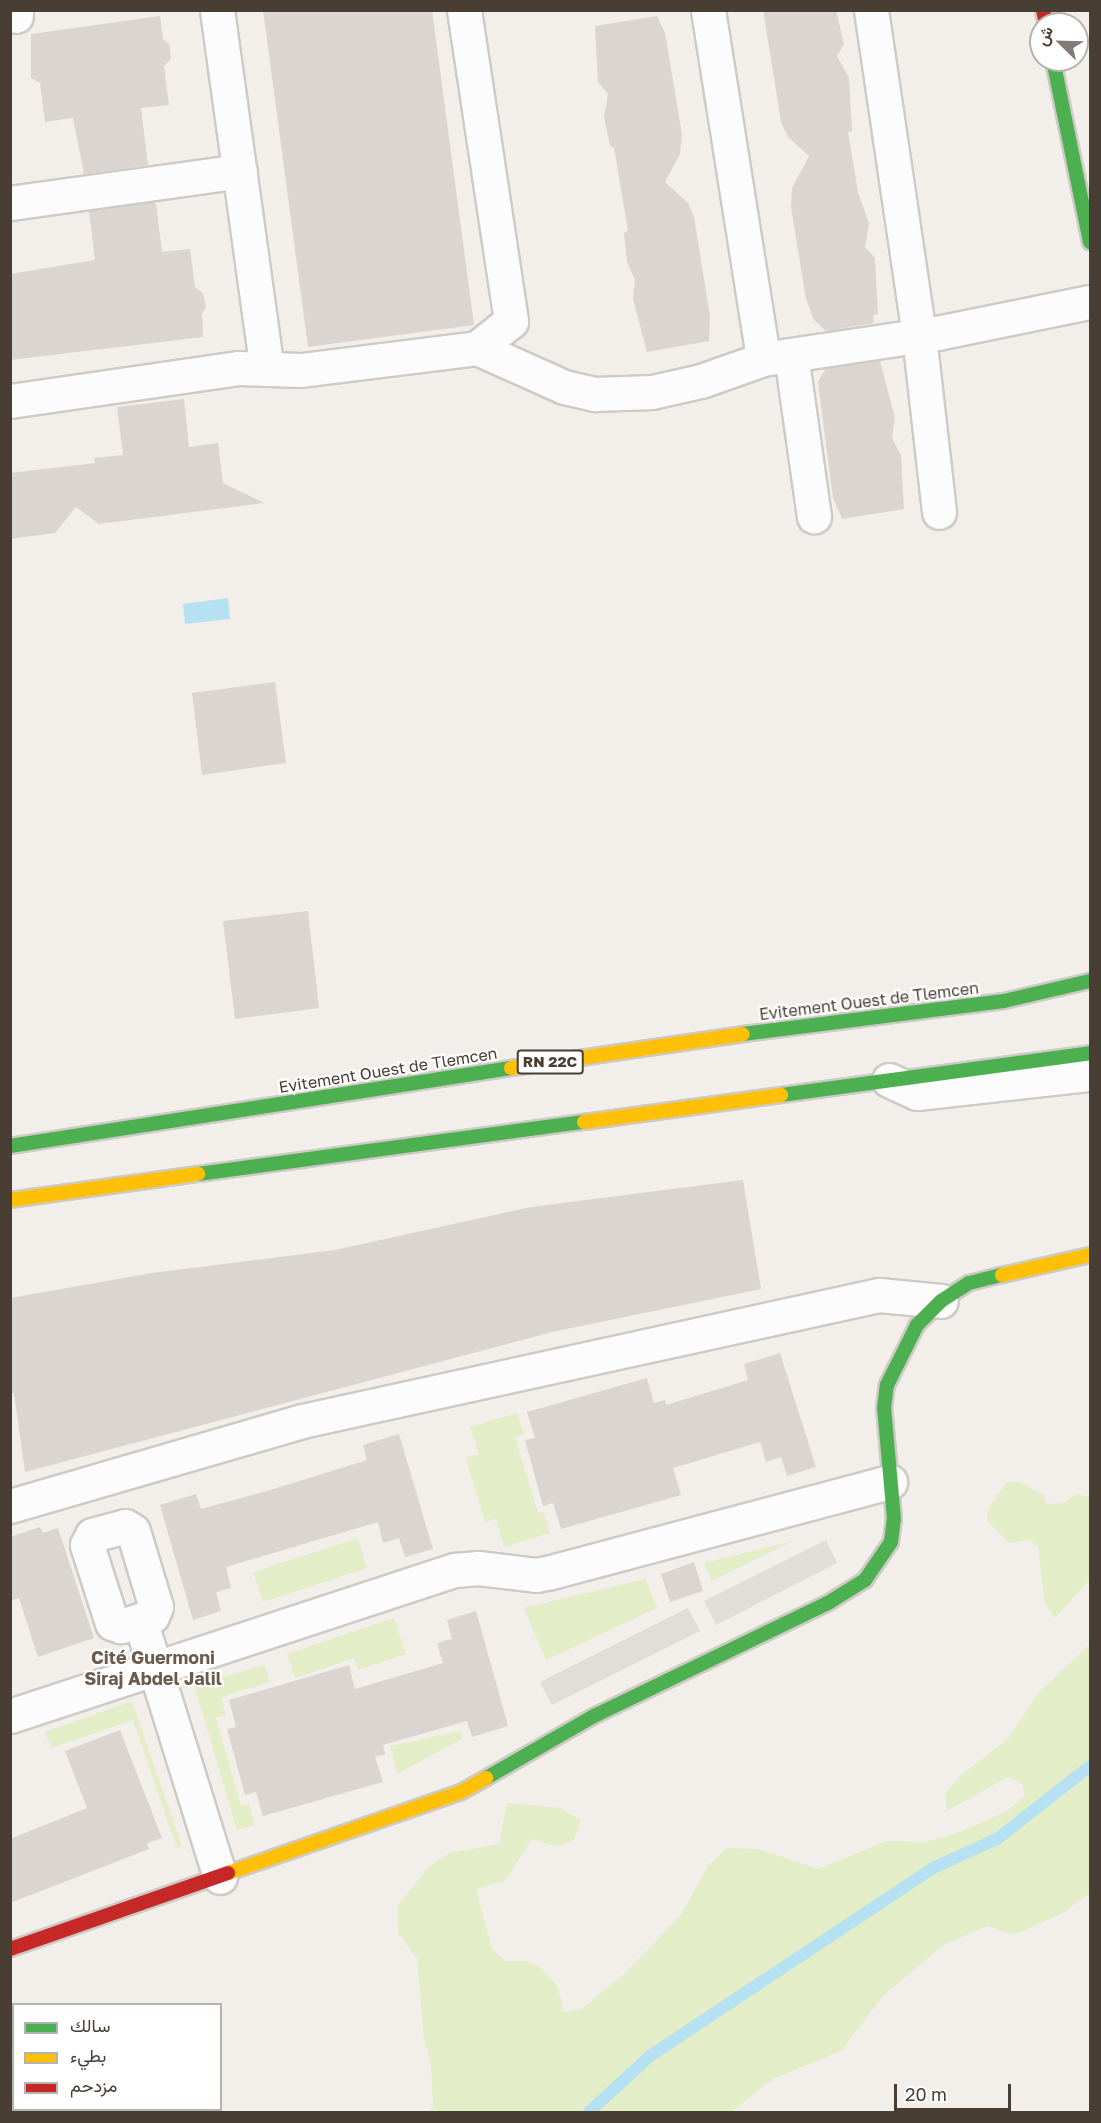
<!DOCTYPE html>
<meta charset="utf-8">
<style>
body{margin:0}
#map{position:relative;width:1101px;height:2123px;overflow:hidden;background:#f2eeea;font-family:"Golos Text",Vazirmatn,sans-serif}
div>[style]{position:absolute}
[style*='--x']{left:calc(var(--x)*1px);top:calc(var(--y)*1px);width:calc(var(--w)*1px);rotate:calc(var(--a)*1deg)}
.green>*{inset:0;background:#e3edc7}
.parking>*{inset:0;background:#e1ddd8}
.water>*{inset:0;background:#b6e1f3}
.stream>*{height:12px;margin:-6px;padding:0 6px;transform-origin:6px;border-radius:6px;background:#b6e1f3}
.building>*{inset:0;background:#dad5d0}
.roads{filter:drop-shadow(2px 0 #cecac5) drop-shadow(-2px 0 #cecac5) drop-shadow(0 2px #cecac5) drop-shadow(0 -2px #cecac5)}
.street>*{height:33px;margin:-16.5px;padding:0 16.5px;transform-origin:16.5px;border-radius:16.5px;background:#fdfcfc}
.fast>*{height:14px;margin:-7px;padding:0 7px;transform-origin:7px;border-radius:7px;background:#4caf50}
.slow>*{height:14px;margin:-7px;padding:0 7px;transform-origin:7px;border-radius:7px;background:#ffc107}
.jam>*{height:14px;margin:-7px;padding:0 7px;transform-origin:7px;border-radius:7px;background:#c62828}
span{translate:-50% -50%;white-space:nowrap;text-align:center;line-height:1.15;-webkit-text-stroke:4.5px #fff;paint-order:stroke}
.shield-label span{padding:2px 4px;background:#fff;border:2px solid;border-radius:4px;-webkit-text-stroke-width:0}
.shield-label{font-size:15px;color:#483e34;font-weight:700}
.street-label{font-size:16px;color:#483e34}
.neighbourhood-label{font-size:18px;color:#6c5b4a;font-weight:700}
.frame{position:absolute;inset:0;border:12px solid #483e34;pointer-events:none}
.legend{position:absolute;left:12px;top:2003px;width:210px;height:108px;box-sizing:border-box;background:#fff;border:2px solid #b6b2ae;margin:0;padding:8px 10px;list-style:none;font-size:18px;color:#483e34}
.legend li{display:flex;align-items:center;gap:12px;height:30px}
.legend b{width:30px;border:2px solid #b6b2ae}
.north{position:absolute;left:1029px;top:12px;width:60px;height:60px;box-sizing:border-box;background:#fff;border:2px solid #b6b2ae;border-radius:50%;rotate:293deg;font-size:16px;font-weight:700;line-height:24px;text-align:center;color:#483e34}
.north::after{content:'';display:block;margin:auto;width:21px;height:27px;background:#847c74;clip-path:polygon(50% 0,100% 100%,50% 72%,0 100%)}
.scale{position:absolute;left:894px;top:2084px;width:117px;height:27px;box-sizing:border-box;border:3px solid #483e34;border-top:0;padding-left:8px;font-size:18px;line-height:21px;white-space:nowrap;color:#483e34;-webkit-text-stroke:4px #fff;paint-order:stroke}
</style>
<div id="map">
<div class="green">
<div style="clip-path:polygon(517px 1413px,524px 1434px,515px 1437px,538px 1513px,544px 1512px,550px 1533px,504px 1547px,496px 1519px,485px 1522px,466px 1458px,479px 1454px,470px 1427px)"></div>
<div style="clip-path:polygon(1007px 1482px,1020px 1482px,1042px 1494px,1047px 1504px,1064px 1503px,1076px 1494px,1090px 1497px,1090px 1579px,1055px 1618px,1045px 1603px,1038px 1547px,1030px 1540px,1009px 1543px,987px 1520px,988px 1509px)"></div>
<div style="clip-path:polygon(358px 1538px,367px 1568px,263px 1602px,253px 1572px)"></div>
<div style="clip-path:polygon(793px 1541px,712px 1581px,704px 1563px)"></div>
<div style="clip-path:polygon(645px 1579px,657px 1608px,546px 1660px,524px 1608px)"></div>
<div style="clip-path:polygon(394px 1618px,406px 1654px,358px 1670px,354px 1658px,295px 1678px,287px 1654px)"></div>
<div style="clip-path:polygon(1090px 1644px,1090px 1893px,1063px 1913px,1014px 1935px,988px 1926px,945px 1944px,883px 1996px,841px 2051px,773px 2079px,731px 2112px,429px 2112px,433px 2106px,431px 2065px,424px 2039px,417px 1959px,398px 1933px,398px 1905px,429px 1867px,449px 1853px,499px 1844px,507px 1803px,560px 1808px,581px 1820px,574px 1840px,558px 1847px,532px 1839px,505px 1881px,476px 1889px,492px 1948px,505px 1961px,527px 1961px,540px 1967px,557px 1985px,564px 2012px,581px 2009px,623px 1975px,681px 1915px,708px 1866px,727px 1848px,758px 1849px,818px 1869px,887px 1841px,927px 1842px,960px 1832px,1007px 1811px,1025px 1796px,1022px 1784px,1008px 1777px,947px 1811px,945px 1794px,961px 1775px,1007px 1740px,1039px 1692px)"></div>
<div style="clip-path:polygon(265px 1665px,270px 1682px,221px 1697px,226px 1715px,216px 1718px,241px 1806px,249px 1804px,255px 1825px,237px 1830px,194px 1685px)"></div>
<div style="clip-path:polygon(132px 1701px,182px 1846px,177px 1848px,133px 1720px,51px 1748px,45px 1732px)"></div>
<div style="clip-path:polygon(461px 1731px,462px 1739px,397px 1774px,390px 1746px)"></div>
</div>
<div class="parking">
<div style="clip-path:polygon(826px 1540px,837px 1563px,716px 1625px,704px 1601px)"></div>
<div style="clip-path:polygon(688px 1608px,700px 1631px,552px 1705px,540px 1682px)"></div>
</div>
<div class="water">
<div style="clip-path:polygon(228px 598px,230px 619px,185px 624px,183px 604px)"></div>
</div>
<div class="stream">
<div style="--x:589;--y:2112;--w:83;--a:-42.6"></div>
<div style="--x:650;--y:2056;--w:342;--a:-33.6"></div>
<div style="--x:935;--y:1867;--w:68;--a:-24.3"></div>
<div style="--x:997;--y:1839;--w:118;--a:-38.1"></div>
</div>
<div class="building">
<div style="clip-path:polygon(263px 10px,432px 10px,474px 325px,308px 347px)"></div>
<div style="clip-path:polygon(763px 10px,836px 10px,844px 44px,837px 56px,849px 78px,852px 131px,848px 132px,858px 192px,869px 224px,865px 247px,875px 258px,878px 314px,873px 315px,874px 323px,826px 331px,814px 320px,806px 299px,791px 207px,792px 188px,809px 156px,788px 137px,781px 122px)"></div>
<div style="clip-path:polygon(160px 16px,163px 39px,169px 44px,171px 59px,164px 66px,169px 105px,141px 108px,148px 165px,84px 174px,73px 118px,45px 122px,40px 83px,31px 78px,31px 34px)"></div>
<div style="clip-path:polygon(657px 16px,665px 33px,682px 135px,680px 154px,665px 182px,688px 203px,694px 217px,710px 316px,709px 341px,647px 352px,633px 299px,635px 280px,627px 262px,624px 233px,628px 230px,614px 148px,610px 146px,604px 117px,608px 94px,598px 82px,595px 26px)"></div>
<div style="clip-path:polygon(152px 202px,156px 204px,162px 252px,190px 249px,195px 287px,203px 293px,206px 307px,202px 314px,203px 337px,10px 360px,10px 274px,95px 260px,89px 211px)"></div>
<div style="clip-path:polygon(880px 361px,895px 418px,892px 438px,901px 455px,904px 509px,842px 519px,833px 498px,818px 382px,826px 368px)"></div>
<div style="clip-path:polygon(184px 399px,189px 447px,218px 443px,223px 483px,264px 503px,99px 524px,76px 507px,55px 533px,10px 539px,10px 473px,95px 463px,94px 458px,123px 455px,117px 407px)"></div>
<div style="clip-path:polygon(275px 682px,286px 763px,202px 775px,192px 693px)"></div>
<div style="clip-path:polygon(308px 911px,319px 1008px,235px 1019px,223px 921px)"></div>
<div style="clip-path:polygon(743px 1180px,761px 1289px,552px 1332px,25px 1472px,14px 1393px,10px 1394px,10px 1298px,152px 1273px,335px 1250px,531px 1207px)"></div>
<div style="clip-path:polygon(780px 1353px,816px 1467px,787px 1476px,781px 1457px,766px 1462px,760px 1442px,673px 1468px,681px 1495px,561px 1529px,553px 1503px,543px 1506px,525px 1440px,535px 1438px,527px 1412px,647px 1378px,654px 1403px,665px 1400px,666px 1405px,748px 1380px,744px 1364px)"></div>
<div style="clip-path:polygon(399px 1434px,433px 1549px,405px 1557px,399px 1538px,383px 1543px,378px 1522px,226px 1567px,231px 1588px,216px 1592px,221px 1611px,193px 1620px,160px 1505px,196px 1494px,201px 1509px,267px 1491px,367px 1460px,363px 1445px)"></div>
<div style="clip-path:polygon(40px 1527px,43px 1533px,58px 1528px,94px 1638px,38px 1657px,19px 1598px,10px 1601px,10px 1537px)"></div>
<div style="clip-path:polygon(694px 1562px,703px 1591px,670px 1602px,661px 1574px)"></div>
<div style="clip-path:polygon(476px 1611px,508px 1726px,472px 1737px,467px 1721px,383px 1745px,385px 1754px,375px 1757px,383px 1782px,263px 1816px,256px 1792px,245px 1795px,227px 1729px,236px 1727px,229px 1700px,349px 1665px,355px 1689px,443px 1663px,437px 1643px,452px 1639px,447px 1620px)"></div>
<div style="clip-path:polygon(120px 1730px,162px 1838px,147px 1843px,149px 1849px,10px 1903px,10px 1839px,87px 1808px,65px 1751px)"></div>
</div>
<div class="roads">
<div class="street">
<div style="--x:15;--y:10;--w:6;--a:81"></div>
<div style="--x:217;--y:10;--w:362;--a:82.1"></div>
<div style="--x:464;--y:10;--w:315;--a:81.4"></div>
<div style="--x:511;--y:321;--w:43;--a:141.5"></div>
<div style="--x:708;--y:10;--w:353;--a:81"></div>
<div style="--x:871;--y:10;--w:330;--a:81.6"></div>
<div style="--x:919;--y:336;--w:177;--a:83.5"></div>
<div style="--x:10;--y:203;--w:232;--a:-7.9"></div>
<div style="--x:791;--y:355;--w:163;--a:81.9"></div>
<div style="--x:10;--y:401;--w:230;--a:-8.2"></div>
<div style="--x:238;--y:368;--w:63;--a:1.8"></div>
<div style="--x:301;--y:370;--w:177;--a:-7.1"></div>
<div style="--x:477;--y:348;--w:95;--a:24.1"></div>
<div style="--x:564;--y:387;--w:32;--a:13"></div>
<div style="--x:595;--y:394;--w:57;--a:-2"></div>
<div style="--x:652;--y:392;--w:50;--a:-12.7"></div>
<div style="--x:701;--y:381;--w:66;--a:-19.5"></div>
<div style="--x:763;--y:359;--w:176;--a:-8.5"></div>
<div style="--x:937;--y:333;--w:156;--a:-11.5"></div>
<div style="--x:889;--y:1080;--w:31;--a:25"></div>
<div style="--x:917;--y:1093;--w:174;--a:-6.3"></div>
<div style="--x:10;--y:1506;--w:304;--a:-16.2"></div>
<div style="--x:302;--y:1421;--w:591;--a:-12.32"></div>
<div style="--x:879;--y:1295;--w:62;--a:5.5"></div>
<div style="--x:125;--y:1526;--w:9;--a:32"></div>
<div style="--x:133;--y:1531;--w:79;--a:73.2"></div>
<div style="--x:156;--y:1607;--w:10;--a:114"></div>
<div style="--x:152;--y:1616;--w:33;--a:162"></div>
<div style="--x:121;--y:1626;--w:9;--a:-162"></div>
<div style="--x:112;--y:1623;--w:82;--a:-107.8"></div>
<div style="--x:87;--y:1545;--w:11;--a:-63"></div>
<div style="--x:92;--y:1535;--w:34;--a:-15"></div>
<div style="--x:140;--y:1620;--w:269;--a:72.7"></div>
<div style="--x:10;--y:1716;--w:468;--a:-18.2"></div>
<div style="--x:455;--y:1570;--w:23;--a:-5"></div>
<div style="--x:478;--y:1568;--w:58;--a:6.9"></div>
<div style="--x:536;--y:1575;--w:15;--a:-11"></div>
<div style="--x:551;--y:1572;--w:351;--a:-14.9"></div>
</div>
<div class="fast">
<div style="--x:1053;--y:60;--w:186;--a:78.5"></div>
<div style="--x:743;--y:1034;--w:263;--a:-7.2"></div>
<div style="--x:1004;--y:1001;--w:88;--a:-13.1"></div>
<div style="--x:781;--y:1095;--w:312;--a:-7.7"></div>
<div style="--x:10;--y:1146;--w:507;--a:-8.85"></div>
<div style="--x:198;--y:1174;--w:389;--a:-7.7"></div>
<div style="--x:486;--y:1778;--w:125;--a:-29.9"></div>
<div style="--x:594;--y:1716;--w:260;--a:-25.8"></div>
<div style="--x:828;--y:1603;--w:44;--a:-31.9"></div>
<div style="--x:865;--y:1580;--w:46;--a:-55.6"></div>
<div style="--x:891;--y:1542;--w:23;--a:-83"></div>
<div style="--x:894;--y:1519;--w:111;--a:-95.1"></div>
<div style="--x:884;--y:1408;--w:23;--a:-83"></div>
<div style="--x:887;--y:1385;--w:67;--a:-63.4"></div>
<div style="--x:917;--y:1325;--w:34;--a:-45"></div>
<div style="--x:941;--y:1301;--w:33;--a:-33"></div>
<div style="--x:969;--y:1283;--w:34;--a:-14"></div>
</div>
<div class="slow">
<div style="--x:511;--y:1068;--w:234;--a:-8.3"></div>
<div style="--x:584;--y:1122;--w:199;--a:-7.8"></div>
<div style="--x:10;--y:1200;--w:190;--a:-7.9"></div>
<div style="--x:1002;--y:1275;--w:90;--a:-12.8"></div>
<div style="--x:228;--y:1873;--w:247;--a:-19.2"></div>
<div style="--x:461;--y:1792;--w:29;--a:-29"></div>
</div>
<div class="jam">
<div style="--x:1043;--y:10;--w:14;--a:78"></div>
<div style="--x:10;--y:1949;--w:231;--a:-19.2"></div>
</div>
</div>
<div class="shield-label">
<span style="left:550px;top:1062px">RN 22C</span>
</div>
<div class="street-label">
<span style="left:869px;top:1001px;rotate:-7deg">Evitement Ouest de Tlemcen</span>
<span style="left:388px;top:1070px;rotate:-9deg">Evitement Ouest de Tlemcen</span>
</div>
<div class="neighbourhood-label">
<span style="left:153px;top:1668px">Cité Guermoni<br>Siraj Abdel Jalil</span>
</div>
<div class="frame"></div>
<ul class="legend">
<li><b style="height:8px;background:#4caf50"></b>سالك</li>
<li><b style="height:8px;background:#ffc107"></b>بطيء</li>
<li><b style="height:8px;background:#c62828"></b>مزدحم</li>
</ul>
<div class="north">ش</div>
<div class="scale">20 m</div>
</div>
